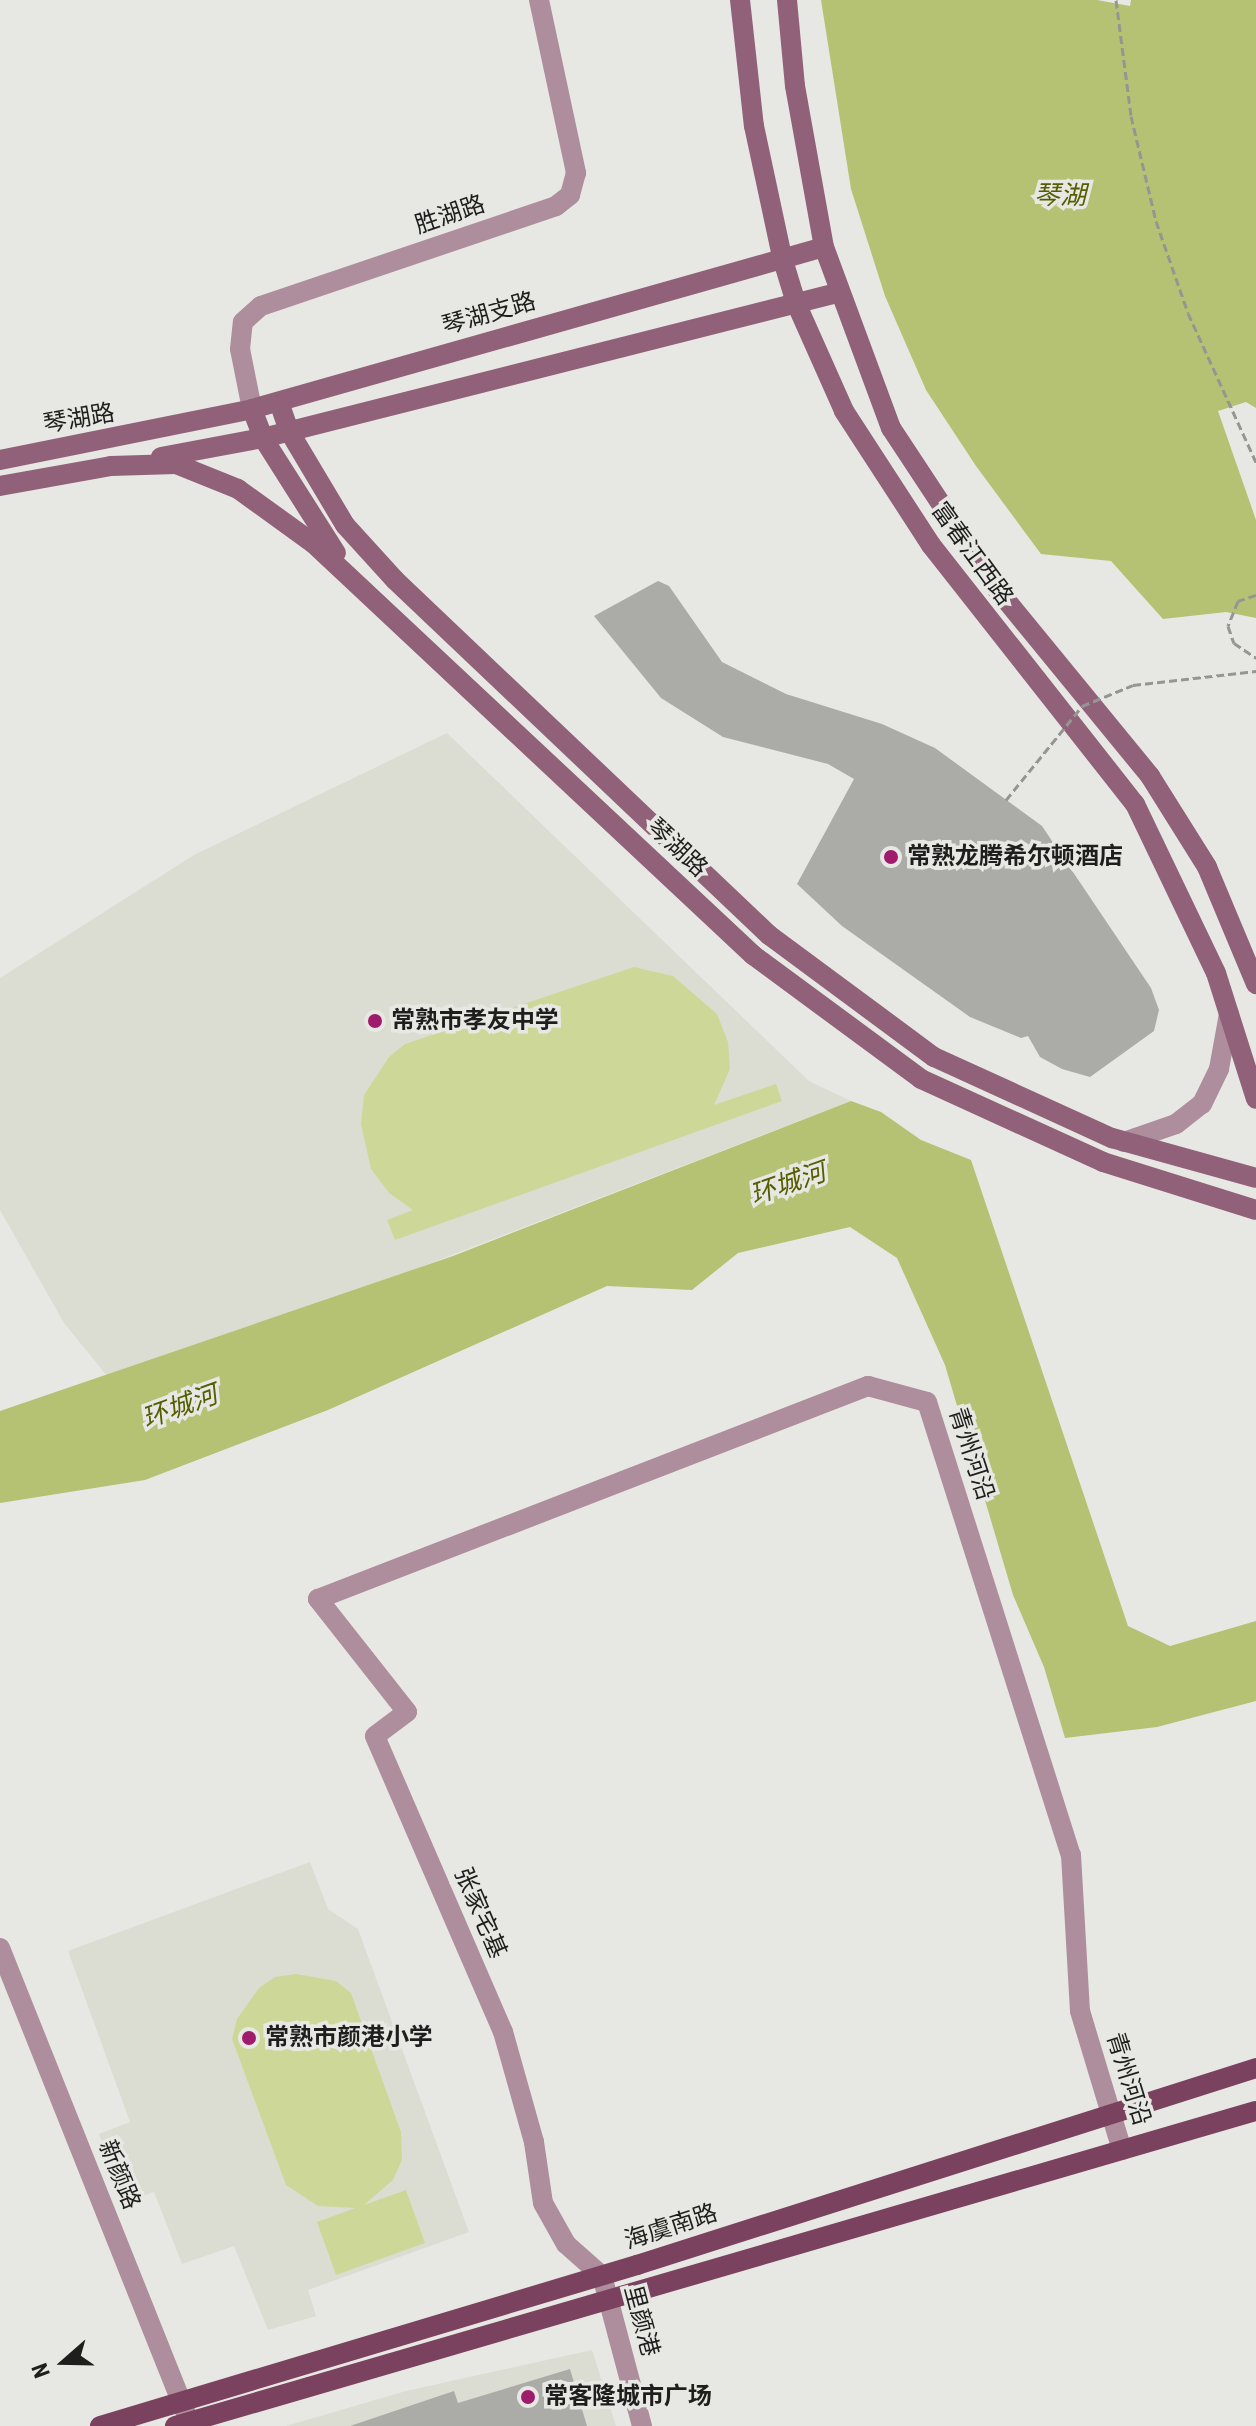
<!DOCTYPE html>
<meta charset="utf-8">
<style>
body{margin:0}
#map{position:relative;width:1256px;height:2426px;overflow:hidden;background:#e7e8e3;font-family:"Roboto Condensed","Noto Sans SC",sans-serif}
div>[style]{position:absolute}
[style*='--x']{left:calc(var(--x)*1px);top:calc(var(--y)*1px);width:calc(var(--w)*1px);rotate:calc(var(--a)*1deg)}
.built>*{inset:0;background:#dbddd2}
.green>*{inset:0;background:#cdd898}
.water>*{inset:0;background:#b5c173}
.building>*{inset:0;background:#abaca7}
.path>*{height:3px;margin-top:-1.5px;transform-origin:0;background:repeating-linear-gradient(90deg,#959592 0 8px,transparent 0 12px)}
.minor>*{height:20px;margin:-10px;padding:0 10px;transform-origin:10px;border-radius:10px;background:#ae8d9d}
.tertiary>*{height:20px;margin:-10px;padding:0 10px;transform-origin:10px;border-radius:10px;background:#ae8d9d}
.secondary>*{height:20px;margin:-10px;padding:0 10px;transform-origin:10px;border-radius:10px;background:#916179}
.primary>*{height:20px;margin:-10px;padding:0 10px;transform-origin:10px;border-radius:10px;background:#7a425f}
.path-bridge>*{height:3px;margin-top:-1.5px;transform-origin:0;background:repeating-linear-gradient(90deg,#959592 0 8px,transparent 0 12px)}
.dots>*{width:22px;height:22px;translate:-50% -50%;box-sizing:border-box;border:4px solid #e7e8e3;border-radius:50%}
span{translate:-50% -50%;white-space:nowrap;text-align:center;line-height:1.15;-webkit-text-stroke:7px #e7e8e3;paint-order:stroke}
.street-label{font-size:24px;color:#1e1e1d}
.poi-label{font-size:24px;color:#1e1e1d;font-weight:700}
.left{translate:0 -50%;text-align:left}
.water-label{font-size:26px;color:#545e00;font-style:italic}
.north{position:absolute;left:24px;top:2322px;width:80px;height:80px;-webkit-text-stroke:6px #e7e8e3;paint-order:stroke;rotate:250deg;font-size:22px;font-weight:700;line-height:32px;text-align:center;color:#1e1e1d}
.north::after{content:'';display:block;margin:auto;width:28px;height:36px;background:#1e1e1d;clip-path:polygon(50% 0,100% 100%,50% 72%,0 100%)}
</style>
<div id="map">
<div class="built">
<div style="clip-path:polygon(447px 733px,809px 1081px,851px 1101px,296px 1315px,108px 1377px,64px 1323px,0 1210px,0 978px,194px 855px)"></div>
<div style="clip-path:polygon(310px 1862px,328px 1909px,358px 1929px,469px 2232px,308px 2290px,316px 2316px,268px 2330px,234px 2246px,182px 2264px,154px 2192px,124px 2203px,99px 2134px,130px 2122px,68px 1951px)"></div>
<div style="clip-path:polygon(592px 2350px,616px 2426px,286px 2426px,406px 2391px)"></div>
</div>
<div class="green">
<div style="clip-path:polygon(634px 967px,673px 976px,717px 1014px,728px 1042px,730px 1069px,714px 1105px,776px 1084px,782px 1101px,395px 1240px,387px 1220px,413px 1210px,389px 1193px,371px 1169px,361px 1124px,364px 1095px,389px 1057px,405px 1044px)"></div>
<div style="clip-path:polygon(296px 1974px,336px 1981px,351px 1993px,401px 2132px,402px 2160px,393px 2180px,364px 2205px,406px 2190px,425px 2243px,336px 2275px,317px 2222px,355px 2208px,318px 2206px,286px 2185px,232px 2039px,237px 2019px,259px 1988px,275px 1977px)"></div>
</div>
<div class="water">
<div style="clip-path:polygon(821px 0,1097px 0,1130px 6px,1131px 0,1256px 0,1256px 408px,1246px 402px,1218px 411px,1256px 520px,1256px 618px,1226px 612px,1163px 619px,1111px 561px,1041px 554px,976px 466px,926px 390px,885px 296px,851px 189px)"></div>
<div style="clip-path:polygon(851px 1101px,881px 1112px,921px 1140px,971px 1160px,1128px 1626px,1170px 1646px,1256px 1621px,1256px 1701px,1157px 1727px,1065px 1738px,1044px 1667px,1013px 1595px,945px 1365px,897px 1258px,850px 1227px,738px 1253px,692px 1290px,607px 1286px,328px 1410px,145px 1480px,0 1503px,0 1411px,453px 1256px)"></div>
</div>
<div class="building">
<div style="clip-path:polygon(658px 581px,669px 586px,722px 662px,786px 694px,882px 724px,935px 748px,1042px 826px,1151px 988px,1159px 1010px,1154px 1031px,1090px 1077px,1062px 1069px,1040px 1057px,1028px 1036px,1021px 1038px,970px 1017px,842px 926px,797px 884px,854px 779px,828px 764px,723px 737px,661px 698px,594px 616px)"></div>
<div style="clip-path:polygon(570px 2369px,587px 2426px,350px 2426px,454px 2391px,458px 2403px)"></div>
</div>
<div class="path">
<div style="--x:1116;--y:0;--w:117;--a:82.6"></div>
<div style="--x:1131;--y:116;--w:108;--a:76.6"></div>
<div style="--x:1156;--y:221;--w:97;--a:70.8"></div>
<div style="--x:1188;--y:313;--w:164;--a:65.5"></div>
<div style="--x:1256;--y:595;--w:19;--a:162"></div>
<div style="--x:1238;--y:601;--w:27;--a:112"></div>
<div style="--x:1228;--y:626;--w:18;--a:71"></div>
<div style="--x:1234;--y:643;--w:27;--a:34"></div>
</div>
<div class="minor">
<div style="--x:252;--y:409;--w:61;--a:-101.3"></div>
<div style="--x:240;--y:349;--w:27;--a:-84"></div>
<div style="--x:243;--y:322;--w:24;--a:-42"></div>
<div style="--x:261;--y:306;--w:311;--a:-18.7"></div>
<div style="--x:556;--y:206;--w:18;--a:-38"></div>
<div style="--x:570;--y:195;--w:23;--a:-75"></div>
<div style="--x:642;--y:2426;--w:155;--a:-104.9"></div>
<div style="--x:602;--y:2276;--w:48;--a:-138.4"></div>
<div style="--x:566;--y:2244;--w:47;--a:-119.3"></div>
<div style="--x:543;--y:2203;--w:62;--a:-98.4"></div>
<div style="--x:534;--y:2142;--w:114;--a:-105.7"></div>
<div style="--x:503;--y:2032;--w:322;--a:-113.4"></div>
<div style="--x:375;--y:1736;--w:40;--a:-37"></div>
<div style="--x:407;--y:1712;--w:144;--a:-128.2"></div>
<div style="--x:318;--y:1599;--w:590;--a:-21.17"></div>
<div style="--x:868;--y:1386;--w:61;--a:15.2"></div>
<div style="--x:927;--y:1402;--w:475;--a:72.4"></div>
<div style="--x:1071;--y:1855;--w:156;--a:86.7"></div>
<div style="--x:1080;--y:2011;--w:145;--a:73.2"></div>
</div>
<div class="tertiary">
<div style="--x:539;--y:0;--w:177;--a:77.9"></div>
<div style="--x:1124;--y:1142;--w:55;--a:-19.1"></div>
<div style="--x:1176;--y:1124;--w:33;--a:-38"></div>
<div style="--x:1202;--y:1104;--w:39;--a:-64"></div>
<div style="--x:1219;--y:1069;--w:56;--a:-79.7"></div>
<div style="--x:0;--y:1948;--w:509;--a:68.22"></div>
</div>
<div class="secondary">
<div style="--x:740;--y:0;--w:127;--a:83.7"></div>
<div style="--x:754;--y:126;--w:134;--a:77.9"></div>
<div style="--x:782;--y:257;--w:48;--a:73.1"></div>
<div style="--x:796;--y:303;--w:118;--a:66"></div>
<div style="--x:844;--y:411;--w:160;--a:57"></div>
<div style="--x:931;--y:545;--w:330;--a:51.8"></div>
<div style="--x:1135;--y:804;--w:187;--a:64.4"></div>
<div style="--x:1216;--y:973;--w:132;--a:72.4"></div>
<div style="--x:787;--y:0;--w:86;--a:84.7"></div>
<div style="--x:795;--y:86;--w:164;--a:79.8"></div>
<div style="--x:824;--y:247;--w:193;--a:69.7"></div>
<div style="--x:891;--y:428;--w:193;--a:56.6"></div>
<div style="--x:997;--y:589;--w:242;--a:50.7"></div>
<div style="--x:1150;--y:776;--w:107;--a:57.9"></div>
<div style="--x:1207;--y:867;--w:127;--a:67.3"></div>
<div style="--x:279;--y:402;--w:31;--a:71"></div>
<div style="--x:289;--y:431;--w:109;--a:59.2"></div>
<div style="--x:345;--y:525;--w:74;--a:47.7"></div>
<div style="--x:395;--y:580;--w:516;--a:43.51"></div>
<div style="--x:769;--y:935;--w:205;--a:36.5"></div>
<div style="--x:934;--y:1057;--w:196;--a:24.5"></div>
<div style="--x:1112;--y:1138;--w:149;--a:15.5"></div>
<div style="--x:252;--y:409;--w:31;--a:69"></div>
<div style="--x:263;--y:438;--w:136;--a:57.6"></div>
<div style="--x:161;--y:457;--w:104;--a:-10.6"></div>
<div style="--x:263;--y:438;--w:592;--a:-14.18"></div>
<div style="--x:0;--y:460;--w:257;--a:-11.4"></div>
<div style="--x:252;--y:409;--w:594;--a:-15.81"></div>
<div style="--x:0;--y:486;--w:113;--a:-10.2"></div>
<div style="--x:111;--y:466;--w:65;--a:-1.8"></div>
<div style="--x:176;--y:464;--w:67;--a:22"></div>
<div style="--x:238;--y:489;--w:92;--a:35.8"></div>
<div style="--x:313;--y:543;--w:603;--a:43.12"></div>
<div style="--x:753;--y:955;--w:209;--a:36.4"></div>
<div style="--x:921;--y:1079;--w:200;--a:24.5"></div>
<div style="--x:1103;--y:1162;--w:160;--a:17.4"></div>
</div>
<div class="primary">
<div style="--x:100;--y:2426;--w:561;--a:-16.69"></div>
<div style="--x:637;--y:2265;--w:650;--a:-17.65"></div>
<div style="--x:175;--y:2426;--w:1126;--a:-16.25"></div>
</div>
<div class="path-bridge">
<div style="--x:1006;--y:800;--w:121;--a:-51"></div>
<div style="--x:1082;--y:706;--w:55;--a:-22.4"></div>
<div style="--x:1133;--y:685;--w:124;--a:-6.5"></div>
</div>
<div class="dots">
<div style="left:891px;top:857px;background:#9f1c6d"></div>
<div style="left:375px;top:1021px;background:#9f1c6d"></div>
<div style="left:249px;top:2038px;background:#9f1c6d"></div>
<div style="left:528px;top:2397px;background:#9f1c6d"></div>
</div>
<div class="street-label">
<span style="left:450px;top:215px;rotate:-19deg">胜湖路</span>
<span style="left:489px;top:314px;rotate:-16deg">琴湖支路</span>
<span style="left:79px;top:419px;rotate:-10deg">琴湖路</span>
<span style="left:972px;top:554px;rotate:54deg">富春江西路</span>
<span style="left:677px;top:848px;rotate:43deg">琴湖路</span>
<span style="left:971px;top:1454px;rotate:72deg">青州河沿</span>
<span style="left:480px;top:1913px;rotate:67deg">张家宅基</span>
<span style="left:1128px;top:2079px;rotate:73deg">青州河沿</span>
<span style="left:119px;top:2175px;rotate:68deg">新颜路</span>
<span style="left:671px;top:2227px;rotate:-18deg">海虞南路</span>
<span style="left:641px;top:2321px;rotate:75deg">里颜港</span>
</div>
<div class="poi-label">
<span class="left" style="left:907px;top:857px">常熟龙腾希尔顿酒店</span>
<span class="left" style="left:391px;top:1021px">常熟市孝友中学</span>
<span class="left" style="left:265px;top:2038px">常熟市颜港小学</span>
<span class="left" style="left:544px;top:2397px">常客隆城市广场</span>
</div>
<div class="water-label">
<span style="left:1060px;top:196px">琴湖</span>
<span style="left:788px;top:1184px;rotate:-19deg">环城河</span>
<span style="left:180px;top:1407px;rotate:-20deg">环城河</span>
</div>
<div class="north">N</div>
</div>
